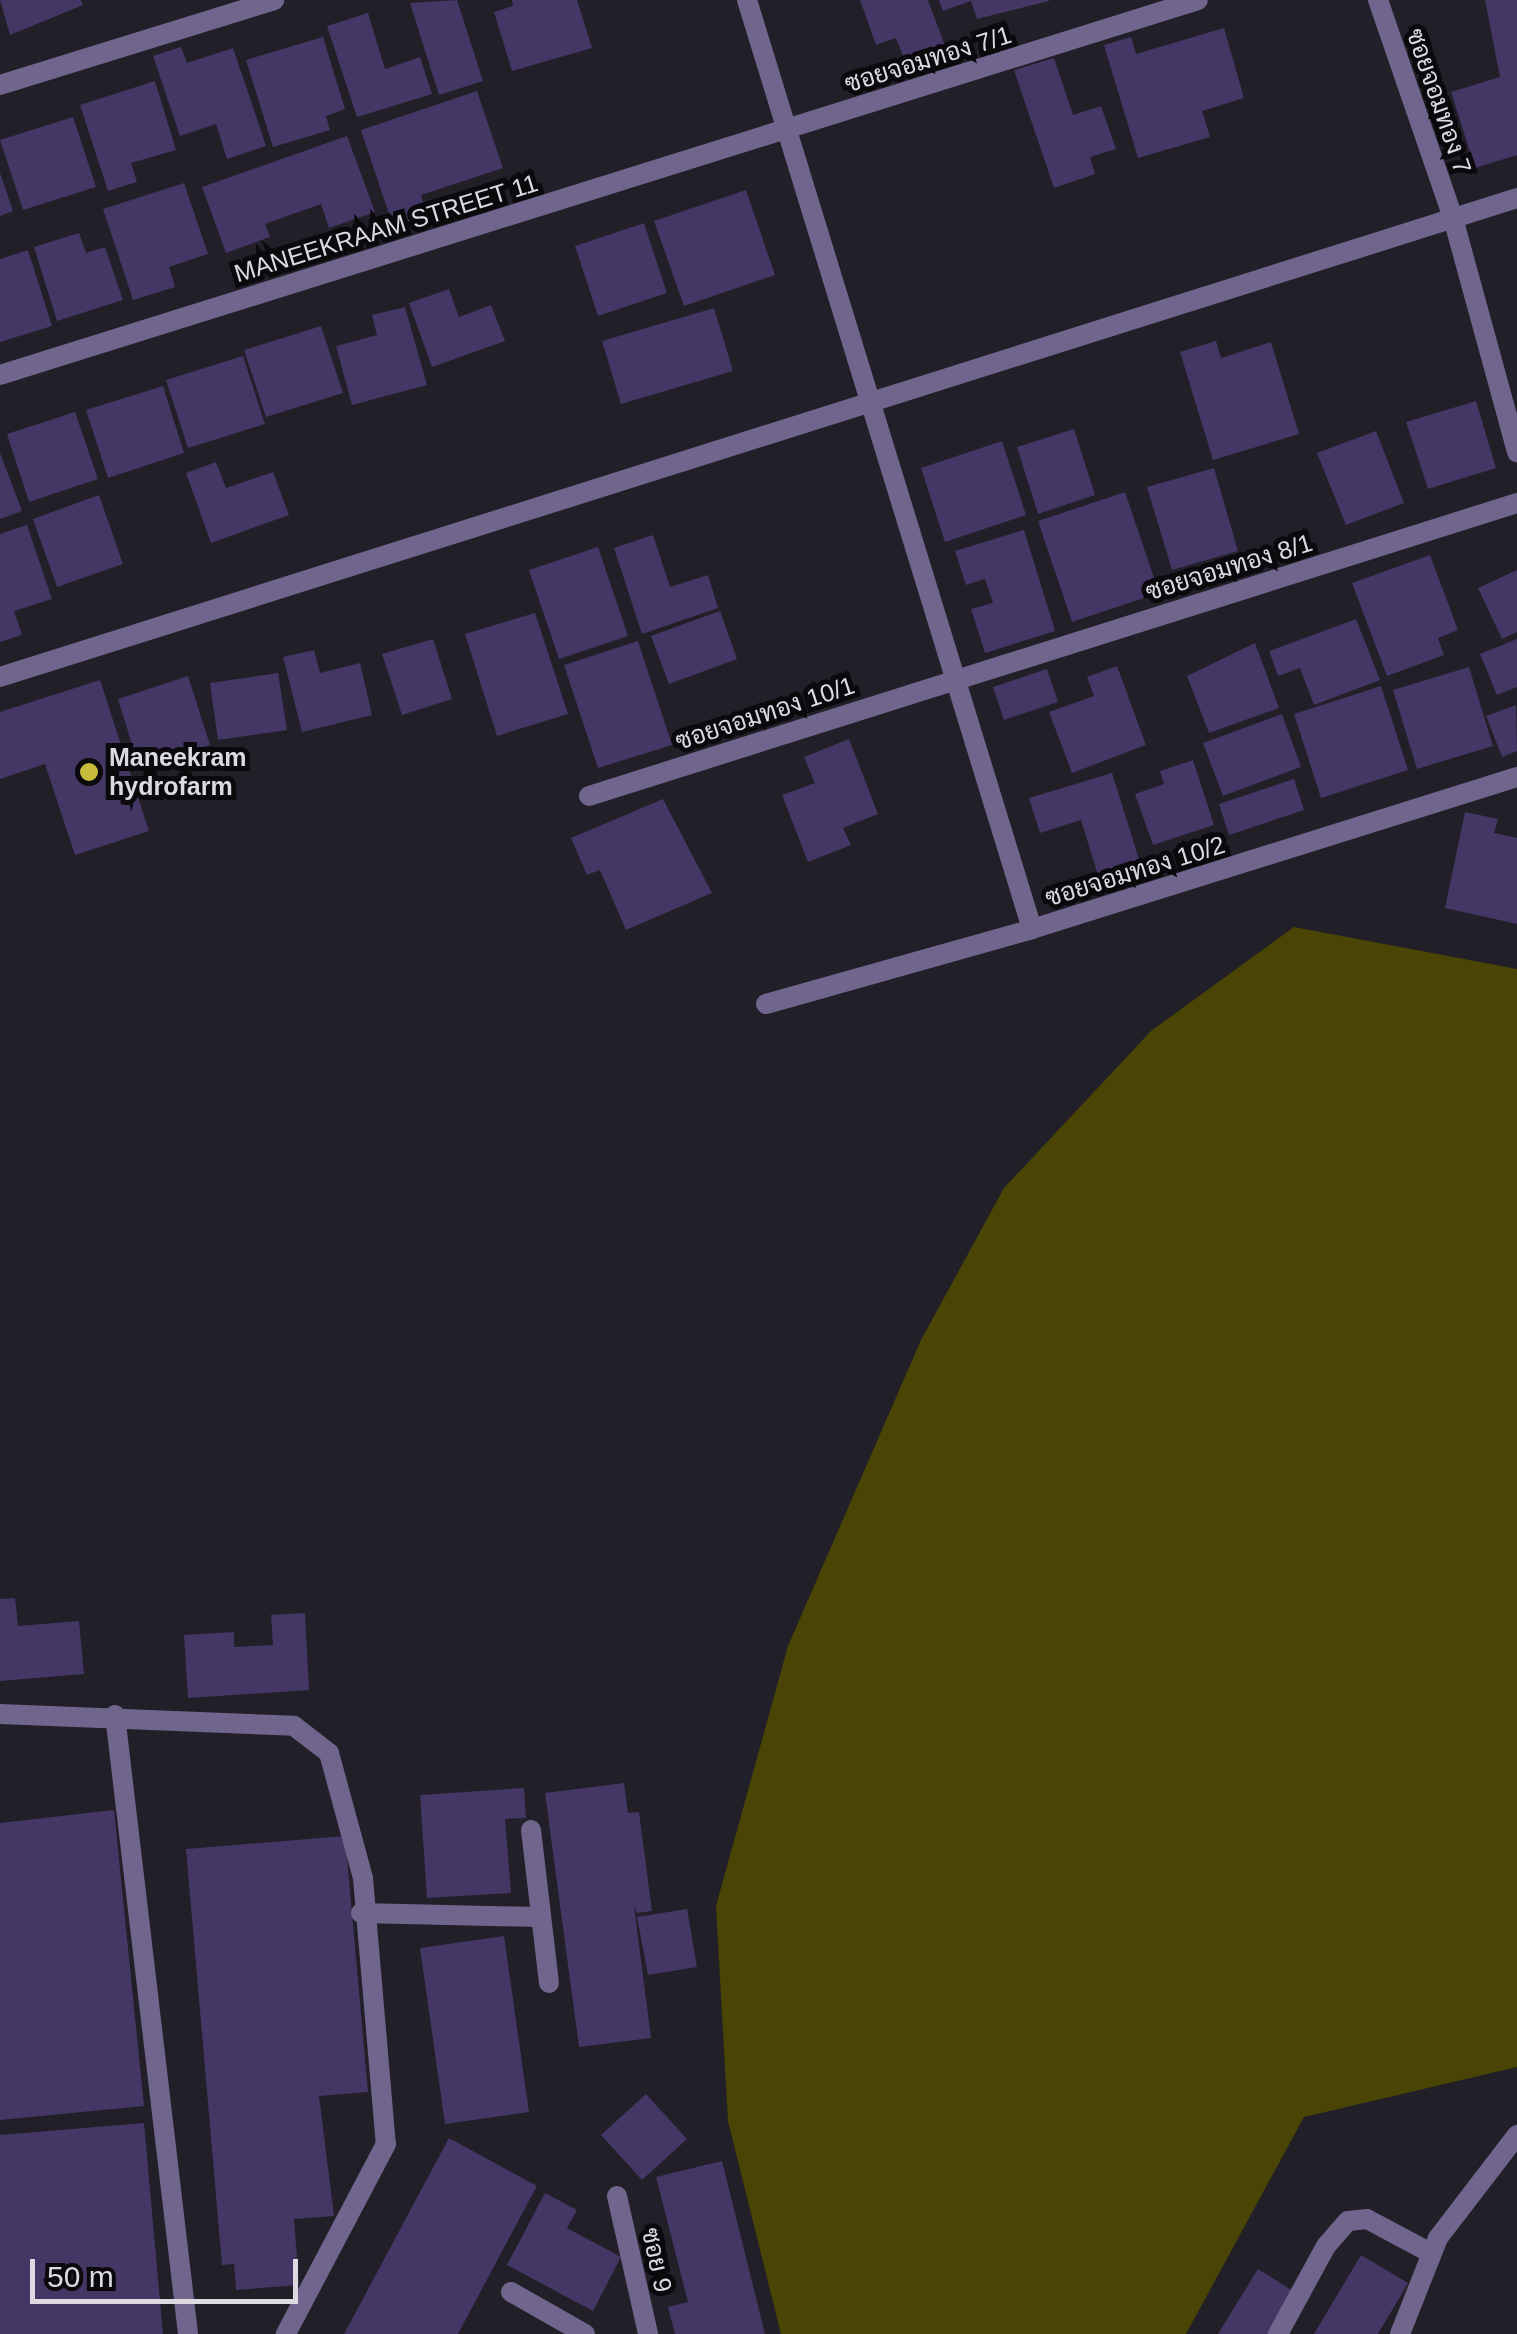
<!DOCTYPE html>
<meta charset="utf-8">
<style>
body{margin:0}
#map{position:relative;width:1517px;height:2334px;overflow:hidden;background:#211f27;font-family:Helvetica,Sarabun,sans-serif}
div>[style]{position:absolute}
[style*='--x']{left:calc(var(--x)*1px);top:calc(var(--y)*1px);width:calc(var(--w)*1px);rotate:calc(var(--a)*1deg)}
.forest>*{inset:0;background:#4b4505}
.building>*{inset:0;background:#443765}
.minor>*{height:20px;margin:-10px;padding:0 10px;transform-origin:10px;border-radius:10px;background:#6f658d}
.dots>*{width:28px;height:28px;translate:-50% -50%;box-sizing:border-box;border:5px solid #0a0a0d;border-radius:50%}
span{translate:-50% -50%;white-space:nowrap;text-align:center;line-height:1.15;-webkit-text-stroke:10px #0a0a0d;paint-order:stroke}
.street-label{font-size:25px;color:#dcdae0}
.poi-label{font-size:25px;color:#dcdae0;font-weight:700}
.left{translate:0 -50%;text-align:left}
.scale{position:absolute;left:30px;top:2259px;width:268px;height:45px;box-sizing:border-box;border:5px solid #dcdae0;border-top:0;padding-left:12px;font-size:30px;line-height:35px;white-space:nowrap;color:#dcdae0;-webkit-text-stroke:8px #0a0a0d;paint-order:stroke}
</style>
<div id="map">
<div class="forest">
<div style="clip-path:polygon(1294px 927px,1517px 969px,1517px 2067px,1304px 2117px,1186px 2334px,781px 2334px,728px 2121px,716px 1906px,788px 1646px,921px 1340px,1004px 1188px,1151px 1031px)"></div>
</div>
<div class="building">
<div style="clip-path:polygon(0 0,81px 0,83px 5px,10px 35px)"></div>
<div style="clip-path:polygon(457px 0,483px 81px,439px 95px,410px 3px)"></div>
<div style="clip-path:polygon(512px 0,577px 0,592px 48px,512px 71px,494px 12px,513px 6px)"></div>
<div style="clip-path:polygon(860px 0,928px 0,945px 46px,905px 61px,896px 38px,876px 45px)"></div>
<div style="clip-path:polygon(939px 0,1049px 0,1049px 1px,977px 19px,971px 1px,943px 11px)"></div>
<div style="clip-path:polygon(1485px 0,1517px 0,1517px 155px,1475px 168px,1451px 92px,1500px 77px)"></div>
<div style="clip-path:polygon(368px 13px,385px 69px,420px 57px,432px 94px,357px 117px,327px 26px)"></div>
<div style="clip-path:polygon(1224px 28px,1244px 98px,1202px 111px,1210px 137px,1138px 158px,1104px 45px,1131px 37px,1136px 54px)"></div>
<div style="clip-path:polygon(323px 37px,345px 109px,326px 116px,330px 130px,273px 147px,246px 60px)"></div>
<div style="clip-path:polygon(181px 47px,187px 63px,233px 48px,266px 146px,227px 159px,216px 124px,180px 136px,153px 56px)"></div>
<div style="clip-path:polygon(1054px 58px,1073px 115px,1101px 106px,1116px 149px,1090px 157px,1095px 174px,1054px 188px,1014px 70px)"></div>
<div style="clip-path:polygon(155px 81px,176px 150px,131px 163px,137px 182px,108px 191px,80px 105px)"></div>
<div style="clip-path:polygon(477px 91px,503px 168px,421px 195px,428px 217px,394px 229px,361px 130px)"></div>
<div style="clip-path:polygon(73px 117px,96px 187px,23px 210px,0 140px)"></div>
<div style="clip-path:polygon(347px 136px,375px 212px,329px 228px,321px 204px,265px 224px,270px 237px,226px 253px,202px 187px)"></div>
<div style="clip-path:polygon(0 173px,13px 211px,0 216px)"></div>
<div style="clip-path:polygon(184px 183px,208px 254px,169px 267px,175px 287px,133px 300px,103px 209px)"></div>
<div style="clip-path:polygon(746px 190px,775px 275px,684px 306px,654px 221px)"></div>
<div style="clip-path:polygon(644px 223px,667px 293px,598px 316px,575px 246px)"></div>
<div style="clip-path:polygon(79px 233px,86px 253px,105px 247px,123px 300px,57px 321px,34px 247px)"></div>
<div style="clip-path:polygon(28px 250px,52px 326px,0 342px,0 259px)"></div>
<div style="clip-path:polygon(449px 289px,459px 317px,491px 305px,505px 341px,432px 367px,409px 303px)"></div>
<div style="clip-path:polygon(405px 307px,427px 385px,352px 405px,336px 346px,377px 335px,372px 315px)"></div>
<div style="clip-path:polygon(714px 308px,733px 371px,621px 404px,602px 341px)"></div>
<div style="clip-path:polygon(321px 326px,343px 393px,266px 417px,244px 350px)"></div>
<div style="clip-path:polygon(1216px 341px,1221px 358px,1271px 342px,1299px 434px,1213px 460px,1180px 352px)"></div>
<div style="clip-path:polygon(243px 356px,265px 424px,188px 448px,166px 380px)"></div>
<div style="clip-path:polygon(163px 386px,184px 453px,108px 478px,86px 410px)"></div>
<div style="clip-path:polygon(1476px 401px,1496px 468px,1428px 489px,1406px 422px)"></div>
<div style="clip-path:polygon(75px 412px,98px 479px,29px 502px,7px 434px)"></div>
<div style="clip-path:polygon(1074px 429px,1095px 495px,1038px 514px,1017px 447px)"></div>
<div style="clip-path:polygon(1376px 431px,1404px 503px,1346px 525px,1317px 453px)"></div>
<div style="clip-path:polygon(1002px 441px,1026px 515px,945px 542px,921px 468px)"></div>
<div style="clip-path:polygon(0 453px,22px 511px,0 519px)"></div>
<div style="clip-path:polygon(216px 462px,226px 488px,273px 472px,289px 515px,211px 543px,186px 473px)"></div>
<div style="clip-path:polygon(1214px 468px,1238px 551px,1172px 570px,1147px 487px)"></div>
<div style="clip-path:polygon(1125px 492px,1159px 593px,1072px 622px,1038px 521px)"></div>
<div style="clip-path:polygon(99px 495px,123px 564px,57px 587px,33px 519px)"></div>
<div style="clip-path:polygon(27px 525px,52px 599px,14px 611px,22px 635px,0 642px,0 534px)"></div>
<div style="clip-path:polygon(1024px 530px,1055px 631px,985px 653px,971px 609px,993px 603px,985px 579px,966px 585px,955px 551px)"></div>
<div style="clip-path:polygon(653px 535px,670px 587px,708px 575px,718px 608px,642px 634px,614px 548px)"></div>
<div style="clip-path:polygon(598px 547px,628px 636px,559px 659px,529px 570px)"></div>
<div style="clip-path:polygon(1430px 555px,1458px 630px,1438px 638px,1444px 655px,1387px 676px,1352px 583px)"></div>
<div style="clip-path:polygon(1517px 570px,1517px 632px,1502px 639px,1478px 588px)"></div>
<div style="clip-path:polygon(720px 611px,737px 659px,669px 684px,651px 636px)"></div>
<div style="clip-path:polygon(535px 613px,568px 714px,497px 736px,465px 634px)"></div>
<div style="clip-path:polygon(1356px 619px,1380px 680px,1314px 705px,1300px 668px,1278px 676px,1269px 651px)"></div>
<div style="clip-path:polygon(433px 639px,452px 699px,402px 715px,382px 654px)"></div>
<div style="clip-path:polygon(1517px 639px,1517px 687px,1497px 695px,1480px 654px)"></div>
<div style="clip-path:polygon(638px 641px,672px 745px,598px 768px,564px 665px)"></div>
<div style="clip-path:polygon(1255px 643px,1279px 708px,1209px 733px,1187px 676px)"></div>
<div style="clip-path:polygon(314px 650px,320px 673px,360px 663px,372px 715px,302px 732px,283px 657px)"></div>
<div style="clip-path:polygon(1117px 666px,1146px 745px,1072px 773px,1049px 712px,1094px 696px,1087px 677px)"></div>
<div style="clip-path:polygon(1469px 667px,1493px 746px,1417px 769px,1393px 690px)"></div>
<div style="clip-path:polygon(1047px 669px,1058px 702px,1004px 720px,993px 687px)"></div>
<div style="clip-path:polygon(278px 673px,287px 730px,218px 740px,210px 683px)"></div>
<div style="clip-path:polygon(188px 676px,210px 745px,139px 767px,118px 699px)"></div>
<div style="clip-path:polygon(100px 680px,149px 831px,75px 855px,45px 764px,0 779px,0 712px)"></div>
<div style="clip-path:polygon(1381px 686px,1408px 770px,1321px 798px,1294px 714px)"></div>
<div style="clip-path:polygon(1516px 705px,1517px 751px,1502px 757px,1486px 716px)"></div>
<div style="clip-path:polygon(1282px 714px,1301px 767px,1223px 796px,1203px 743px)"></div>
<div style="clip-path:polygon(849px 739px,878px 814px,843px 828px,851px 845px,808px 862px,782px 795px,815px 783px,804px 757px)"></div>
<div style="clip-path:polygon(1193px 760px,1214px 825px,1153px 845px,1135px 794px,1164px 784px,1160px 771px)"></div>
<div style="clip-path:polygon(1112px 773px,1142px 869px,1100px 882px,1081px 820px,1040px 833px,1029px 798px)"></div>
<div style="clip-path:polygon(1294px 779px,1304px 810px,1229px 835px,1219px 804px)"></div>
<div style="clip-path:polygon(663px 799px,712px 893px,626px 930px,600px 870px,587px 875px,571px 838px)"></div>
<div style="clip-path:polygon(1465px 812px,1498px 819px,1494px 833px,1517px 838px,1517px 924px,1445px 908px)"></div>
<div style="clip-path:polygon(15px 1598px,18px 1626px,79px 1621px,84px 1674px,0 1681px,0 1599px)"></div>
<div style="clip-path:polygon(305px 1613px,309px 1690px,188px 1698px,184px 1635px,234px 1632px,234px 1647px,273px 1645px,271px 1615px)"></div>
<div style="clip-path:polygon(624px 1783px,628px 1813px,639px 1812px,652px 1911px,637px 1913px,634px 1906px,651px 2038px,579px 2047px,545px 1793px)"></div>
<div style="clip-path:polygon(524px 1788px,526px 1818px,505px 1819px,511px 1893px,427px 1898px,420px 1795px)"></div>
<div style="clip-path:polygon(114px 1810px,144px 2106px,0 2120px,0 1823px)"></div>
<div style="clip-path:polygon(345px 1836px,368px 2092px,319px 2096px,334px 2216px,294px 2219px,299px 2285px,236px 2290px,234px 2264px,222px 2265px,186px 1849px)"></div>
<div style="clip-path:polygon(687px 1909px,697px 1967px,648px 1975px,637px 1917px)"></div>
<div style="clip-path:polygon(504px 1936px,529px 2112px,445px 2124px,420px 1948px)"></div>
<div style="clip-path:polygon(646px 2094px,687px 2139px,642px 2180px,601px 2135px)"></div>
<div style="clip-path:polygon(144px 2123px,163px 2334px,0 2334px,0 2135px)"></div>
<div style="clip-path:polygon(449px 2138px,537px 2186px,458px 2334px,344px 2334px)"></div>
<div style="clip-path:polygon(722px 2161px,765px 2334px,675px 2334px,668px 2307px,688px 2302px,656px 2177px)"></div>
<div style="clip-path:polygon(545px 2193px,577px 2210px,567px 2228px,621px 2257px,593px 2311px,507px 2265px)"></div>
<div style="clip-path:polygon(1361px 2255px,1408px 2283px,1378px 2334px,1314px 2334px)"></div>
<div style="clip-path:polygon(1258px 2269px,1296px 2293px,1271px 2334px,1218px 2334px)"></div>
</div>
<div class="minor">
<div style="--x:747;--y:0;--w:972;--a:72.94"></div>
<div style="--x:1378;--y:0;--w:231;--a:71"></div>
<div style="--x:1453;--y:218;--w:243;--a:74.7"></div>
<div style="--x:0;--y:85;--w:287;--a:-17.2"></div>
<div style="--x:0;--y:375;--w:1255;--a:-17.38"></div>
<div style="--x:0;--y:677;--w:1591;--a:-17.52"></div>
<div style="--x:589;--y:796;--w:973;--a:-17.52"></div>
<div style="--x:766;--y:1004;--w:276;--a:-15.7"></div>
<div style="--x:1032;--y:929;--w:508;--a:-17.4"></div>
<div style="--x:0;--y:1714;--w:294;--a:2.3"></div>
<div style="--x:294;--y:1726;--w:44;--a:37.6"></div>
<div style="--x:329;--y:1753;--w:130;--a:74.8"></div>
<div style="--x:363;--y:1878;--w:267;--a:85.1"></div>
<div style="--x:386;--y:2144;--w:215;--a:117.8"></div>
<div style="--x:115;--y:1715;--w:623;--a:83.27"></div>
<div style="--x:531;--y:1830;--w:154;--a:83.3"></div>
<div style="--x:361;--y:1913;--w:179;--a:1.3"></div>
<div style="--x:617;--y:2196;--w:141;--a:77.3"></div>
<div style="--x:511;--y:2292;--w:85;--a:29.6"></div>
<div style="--x:1278;--y:2334;--w:100;--a:-61.4"></div>
<div style="--x:1326;--y:2246;--w:33;--a:-49"></div>
<div style="--x:1348;--y:2221;--w:19;--a:-6"></div>
<div style="--x:1367;--y:2219;--w:72;--a:28"></div>
<div style="--x:1400;--y:2334;--w:103;--a:-68.4"></div>
<div style="--x:1438;--y:2238;--w:130;--a:-52.5"></div>
</div>
<div class="dots">
<div style="left:89px;top:772px;background:#c8bb3b"></div>
</div>
<div class="street-label">
<span style="left:928px;top:59px;rotate:-17deg">ซอยจอมทอง 7/1</span>
<span style="left:1439px;top:101px;rotate:71deg">ซอยจอมทอง 7</span>
<span style="left:386px;top:228px;rotate:-17deg">MANEEKRAAM STREET 11</span>
<span style="left:1229px;top:567px;rotate:-17deg">ซอยจอมทอง 8/1</span>
<span style="left:765px;top:713px;rotate:-18deg">ซอยจอมทอง 10/1</span>
<span style="left:1135px;top:871px;rotate:-17deg">ซอยจอมทอง 10/2</span>
<span style="left:657px;top:2260px;rotate:78deg">ซอย 9</span>
</div>
<div class="poi-label">
<span class="left" style="left:109px;top:772px">Maneekram<br>hydrofarm</span>
</div>
<div class="scale">50 m</div>
</div>
